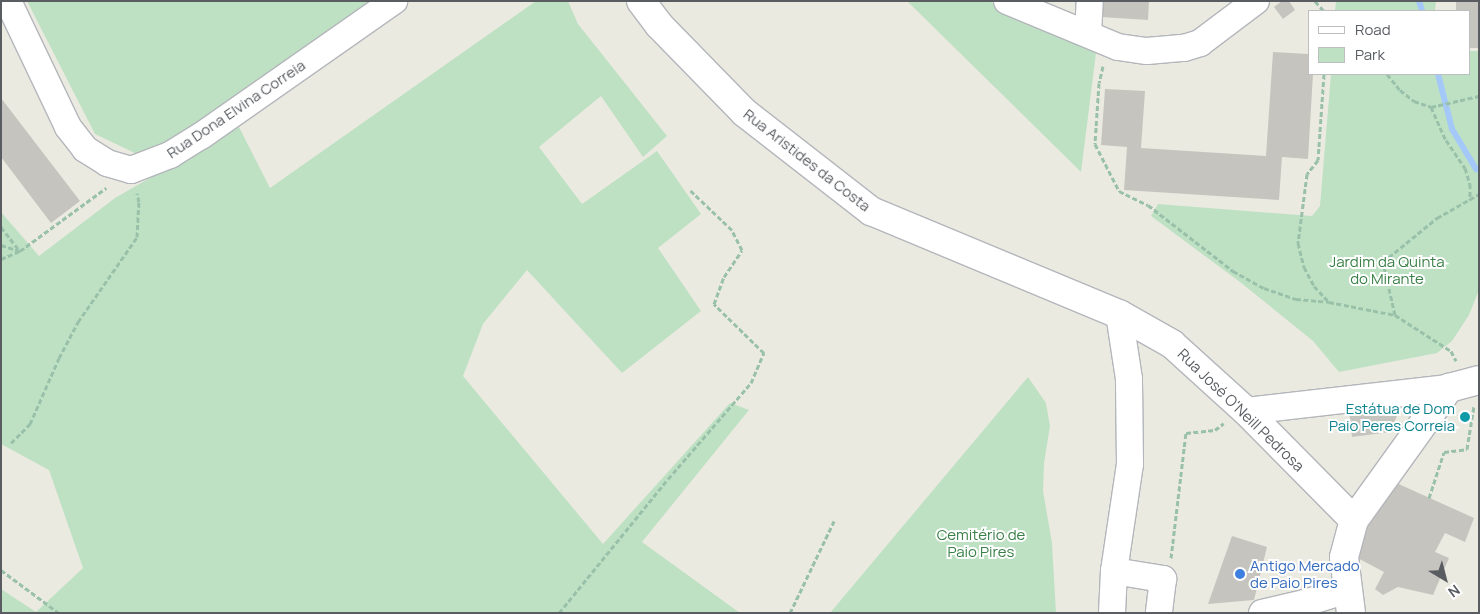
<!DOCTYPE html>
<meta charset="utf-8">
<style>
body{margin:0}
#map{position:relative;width:1480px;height:614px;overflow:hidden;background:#ebeae1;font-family:Manrope,sans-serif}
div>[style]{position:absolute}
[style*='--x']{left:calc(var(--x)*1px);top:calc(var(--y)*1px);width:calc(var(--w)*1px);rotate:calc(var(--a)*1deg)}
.green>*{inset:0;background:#bee1c3}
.stream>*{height:6px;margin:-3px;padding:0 3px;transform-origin:3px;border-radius:3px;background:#a4c8f8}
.building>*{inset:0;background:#c6c4be}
.path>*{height:3px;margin-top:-1.5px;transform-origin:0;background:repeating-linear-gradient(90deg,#99c1aa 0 5px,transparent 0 7.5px)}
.roads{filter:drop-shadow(1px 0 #b3b6bb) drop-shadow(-1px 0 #b3b6bb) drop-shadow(0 1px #b3b6bb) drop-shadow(0 -1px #b3b6bb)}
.minor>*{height:26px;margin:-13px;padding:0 13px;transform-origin:13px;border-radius:13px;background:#fff}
.tertiary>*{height:28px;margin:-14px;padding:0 14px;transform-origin:14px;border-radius:14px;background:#fff}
.dots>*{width:14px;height:14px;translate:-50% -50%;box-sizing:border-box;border:2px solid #fff;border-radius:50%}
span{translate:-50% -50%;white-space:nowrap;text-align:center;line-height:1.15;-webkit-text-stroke:4px #fff;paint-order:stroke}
.street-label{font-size:15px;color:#595c61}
.park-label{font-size:15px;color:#3a7f46}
.culture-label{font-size:15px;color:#0d838f}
.right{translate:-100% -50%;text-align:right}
.shop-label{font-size:15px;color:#366cbe}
.left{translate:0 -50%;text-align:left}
.frame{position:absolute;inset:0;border:2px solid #595c61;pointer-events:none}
.legend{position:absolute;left:1308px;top:10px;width:162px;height:65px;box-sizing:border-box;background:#fff;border:1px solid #bdbec0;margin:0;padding:6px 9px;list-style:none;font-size:15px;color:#595c61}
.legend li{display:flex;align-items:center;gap:10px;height:25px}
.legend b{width:25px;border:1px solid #bdbec0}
.north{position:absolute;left:1420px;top:554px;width:50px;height:50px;-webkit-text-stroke:4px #fff;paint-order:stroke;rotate:143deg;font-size:14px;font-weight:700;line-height:20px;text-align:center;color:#595c61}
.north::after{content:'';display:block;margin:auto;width:18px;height:22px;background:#595c61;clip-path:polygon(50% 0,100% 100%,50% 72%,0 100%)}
</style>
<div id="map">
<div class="green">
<div style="clip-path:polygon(27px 1px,381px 1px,213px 117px,141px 156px,95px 134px)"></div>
<div style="clip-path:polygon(536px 1px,568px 1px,578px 24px,667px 136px,643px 157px,601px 96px,539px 147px,582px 204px,657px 151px,701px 214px,658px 248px,701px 311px,622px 373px,527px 270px,483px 324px,463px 376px,603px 544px,730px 403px,749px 410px,642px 542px,740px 613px,1px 613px,1px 589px,36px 612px,83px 568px,49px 470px,1px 444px,1px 212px,39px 256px,115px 198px,239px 127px,270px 188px)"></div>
<div style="clip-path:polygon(907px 1px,989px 1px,1096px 53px,1081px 172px)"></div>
<div style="clip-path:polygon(1336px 1px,1436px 1px,1435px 11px,1335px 11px)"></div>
<div style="clip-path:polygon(1469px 51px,1479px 51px,1479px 290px,1469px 315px,1452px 341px,1437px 353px,1339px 372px,1313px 341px,1240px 282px,1151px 216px,1158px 204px,1312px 216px,1320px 206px,1331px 74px,1469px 74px)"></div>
<div style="clip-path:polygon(1028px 377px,1046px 403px,1050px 426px,1044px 463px,1043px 491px,1052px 543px,1056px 613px,830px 613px)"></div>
</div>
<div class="stream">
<div style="--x:1419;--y:1;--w:10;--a:73"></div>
<div style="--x:1438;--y:74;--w:57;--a:75.7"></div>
<div style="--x:1452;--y:129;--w:47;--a:59"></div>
</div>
<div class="building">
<div style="clip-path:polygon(1102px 1px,1149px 1px,1148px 20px,1101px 17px)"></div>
<div style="clip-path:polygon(1282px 1px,1289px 1px,1295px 10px,1283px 19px,1274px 7px)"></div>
<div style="clip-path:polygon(1456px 1px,1479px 1px,1478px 48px,1469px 48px,1469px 11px,1456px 11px)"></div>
<div style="clip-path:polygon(1273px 52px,1309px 54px,1309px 74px,1313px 74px,1308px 159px,1282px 157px,1279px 200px,1124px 190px,1127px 147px,1101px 145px,1105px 89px,1145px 91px,1141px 148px,1266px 156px)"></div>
<div style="clip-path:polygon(1px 98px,80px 201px,51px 223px,1px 157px)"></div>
<div style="clip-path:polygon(1394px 403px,1400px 409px,1390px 432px,1352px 437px,1349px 410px)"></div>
<div style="clip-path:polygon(1392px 481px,1474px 518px,1465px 542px,1445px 533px,1435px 552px,1449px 558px,1433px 595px,1398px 587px,1383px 595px,1375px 589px,1384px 572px,1352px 555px,1373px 501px)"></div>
<div style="clip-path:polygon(1232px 536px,1267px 547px,1254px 600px,1208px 604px)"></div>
</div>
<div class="path">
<div style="--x:1315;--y:1;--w:13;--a:48"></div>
<div style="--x:1103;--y:66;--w:17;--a:103"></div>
<div style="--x:1099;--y:83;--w:61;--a:93.8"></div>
<div style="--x:1095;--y:144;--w:53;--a:62.9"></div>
<div style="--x:1119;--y:191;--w:32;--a:26"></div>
<div style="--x:1148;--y:205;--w:108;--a:37.8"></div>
<div style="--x:1233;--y:271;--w:35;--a:29"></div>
<div style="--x:1264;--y:288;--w:34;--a:19"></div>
<div style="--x:1296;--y:299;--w:33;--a:5"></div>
<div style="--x:1329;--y:302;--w:67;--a:11.1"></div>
<div style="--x:1395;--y:315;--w:67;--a:32.7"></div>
<div style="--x:1451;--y:351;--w:11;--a:63"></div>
<div style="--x:1324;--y:74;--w:86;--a:94"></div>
<div style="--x:1318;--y:160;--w:18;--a:128"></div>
<div style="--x:1307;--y:174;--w:70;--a:97.4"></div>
<div style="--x:1298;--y:243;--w:25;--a:76"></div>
<div style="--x:1304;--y:267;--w:21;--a:62"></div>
<div style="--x:1314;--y:286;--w:21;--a:47"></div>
<div style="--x:1387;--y:74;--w:21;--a:51"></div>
<div style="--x:1400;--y:90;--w:18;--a:38"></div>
<div style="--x:1414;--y:101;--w:18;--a:19"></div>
<div style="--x:1431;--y:107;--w:36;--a:66"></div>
<div style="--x:1446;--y:140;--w:34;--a:56"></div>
<div style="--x:1465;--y:168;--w:17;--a:73"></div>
<div style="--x:1470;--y:184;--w:16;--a:90"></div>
<div style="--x:1431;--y:107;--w:49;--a:-12.9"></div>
<div style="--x:1;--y:227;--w:31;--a:52"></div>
<div style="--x:20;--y:251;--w:107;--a:-36.2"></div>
<div style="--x:1;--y:245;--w:19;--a:18"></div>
<div style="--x:1;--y:259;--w:21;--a:-23"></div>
<div style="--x:1395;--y:315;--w:54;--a:-102.8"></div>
<div style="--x:1383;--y:262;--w:70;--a:-39.2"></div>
<div style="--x:1437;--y:218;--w:48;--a:-29.7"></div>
<div style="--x:11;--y:443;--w:27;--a:-45"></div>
<div style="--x:30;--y:424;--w:72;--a:-66.3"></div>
<div style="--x:59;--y:358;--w:41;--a:-62.2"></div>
<div style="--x:78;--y:322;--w:103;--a:-55.2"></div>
<div style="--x:137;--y:237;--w:35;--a:-87"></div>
<div style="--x:139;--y:202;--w:9;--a:-103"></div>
<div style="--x:1429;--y:498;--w:48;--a:-71.9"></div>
<div style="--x:1444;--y:452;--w:23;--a:-7"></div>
<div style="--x:1467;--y:449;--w:44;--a:-80.8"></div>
<div style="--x:1171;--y:558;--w:126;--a:-83.2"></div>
<div style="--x:1186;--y:433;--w:29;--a:-6"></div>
<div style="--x:1215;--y:430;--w:11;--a:-38"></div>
<div style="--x:1;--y:570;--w:72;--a:36.6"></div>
<div style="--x:559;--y:613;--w:173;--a:-50.9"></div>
<div style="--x:668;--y:479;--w:127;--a:-49.2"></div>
<div style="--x:751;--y:383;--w:33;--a:-67"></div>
<div style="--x:764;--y:353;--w:70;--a:-135.6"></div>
<div style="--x:714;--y:304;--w:29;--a:-70"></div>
<div style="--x:724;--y:277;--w:32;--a:-56"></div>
<div style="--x:742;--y:250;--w:22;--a:-117"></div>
<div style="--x:732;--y:230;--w:58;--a:-136.4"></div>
<div style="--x:790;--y:613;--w:102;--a:-64.4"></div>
</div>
<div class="roads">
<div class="minor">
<div style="--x:8;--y:1;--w:140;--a:64.5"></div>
<div style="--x:68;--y:127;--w:28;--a:52"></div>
<div style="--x:85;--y:149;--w:26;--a:32"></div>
<div style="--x:107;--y:163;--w:25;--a:16"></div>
<div style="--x:131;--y:170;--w:42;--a:-21"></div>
<div style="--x:170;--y:155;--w:36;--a:-32"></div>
<div style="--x:201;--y:136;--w:236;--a:-35"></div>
<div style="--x:1007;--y:1;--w:120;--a:22.5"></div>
<div style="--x:1118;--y:47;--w:29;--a:8"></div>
<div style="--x:1147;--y:51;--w:37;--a:-5"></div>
<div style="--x:1184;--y:48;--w:17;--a:-17"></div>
<div style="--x:1200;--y:43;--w:70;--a:-36.9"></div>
<div style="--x:1088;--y:34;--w:33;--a:-87"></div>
<div style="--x:1246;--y:411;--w:204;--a:-6.5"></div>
<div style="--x:1114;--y:571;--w:50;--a:9.3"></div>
<div style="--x:1163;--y:579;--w:34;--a:97"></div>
<div style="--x:1112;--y:613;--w:42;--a:-87.3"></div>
<div style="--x:1114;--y:571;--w:108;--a:-81.5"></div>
<div style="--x:1130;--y:464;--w:85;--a:-90.7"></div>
<div style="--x:1129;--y:379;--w:66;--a:-98.7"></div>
<div style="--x:1262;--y:613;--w:44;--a:-13.1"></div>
<div style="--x:1305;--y:603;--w:44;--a:-17.2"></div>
</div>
<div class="tertiary">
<div style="--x:641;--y:1;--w:30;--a:53"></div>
<div style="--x:659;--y:25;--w:123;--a:45.7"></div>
<div style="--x:745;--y:113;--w:160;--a:37.9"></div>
<div style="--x:871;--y:211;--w:269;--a:22.6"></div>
<div style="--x:1119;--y:314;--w:61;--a:29.5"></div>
<div style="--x:1172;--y:344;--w:100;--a:42.2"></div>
<div style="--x:1246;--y:411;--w:153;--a:45.3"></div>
<div style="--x:1351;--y:613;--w:56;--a:-97.1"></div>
<div style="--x:1344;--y:557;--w:38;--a:-75"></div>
<div style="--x:1354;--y:520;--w:163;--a:-54.3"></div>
<div style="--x:1449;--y:388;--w:31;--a:-15"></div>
</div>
</div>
<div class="dots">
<div style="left:1465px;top:417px;background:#0f9aa8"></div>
<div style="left:1240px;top:574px;background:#3f7fe0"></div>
</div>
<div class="street-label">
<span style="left:236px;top:109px;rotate:-34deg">Rua Dona Elvina Correia</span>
<span style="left:807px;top:160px;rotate:38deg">Rua Aristides da Costa</span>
<span style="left:1241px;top:410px;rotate:44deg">Rua José O'Neill Pedrosa</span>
</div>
<div class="park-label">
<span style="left:1387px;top:270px">Jardim da Quinta<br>do Mirante</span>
<span style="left:981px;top:543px">Cemitério de<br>Paio Pires</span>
</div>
<div class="culture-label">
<span class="right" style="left:1455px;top:417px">Estátua de Dom<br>Paio Peres Correia</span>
</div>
<div class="shop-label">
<span class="left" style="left:1250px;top:574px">Antigo Mercado<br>de Paio Pires</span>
</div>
<div class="frame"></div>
<ul class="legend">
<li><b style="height:6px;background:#fff"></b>Road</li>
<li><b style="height:14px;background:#bee1c3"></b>Park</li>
</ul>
<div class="north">N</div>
</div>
